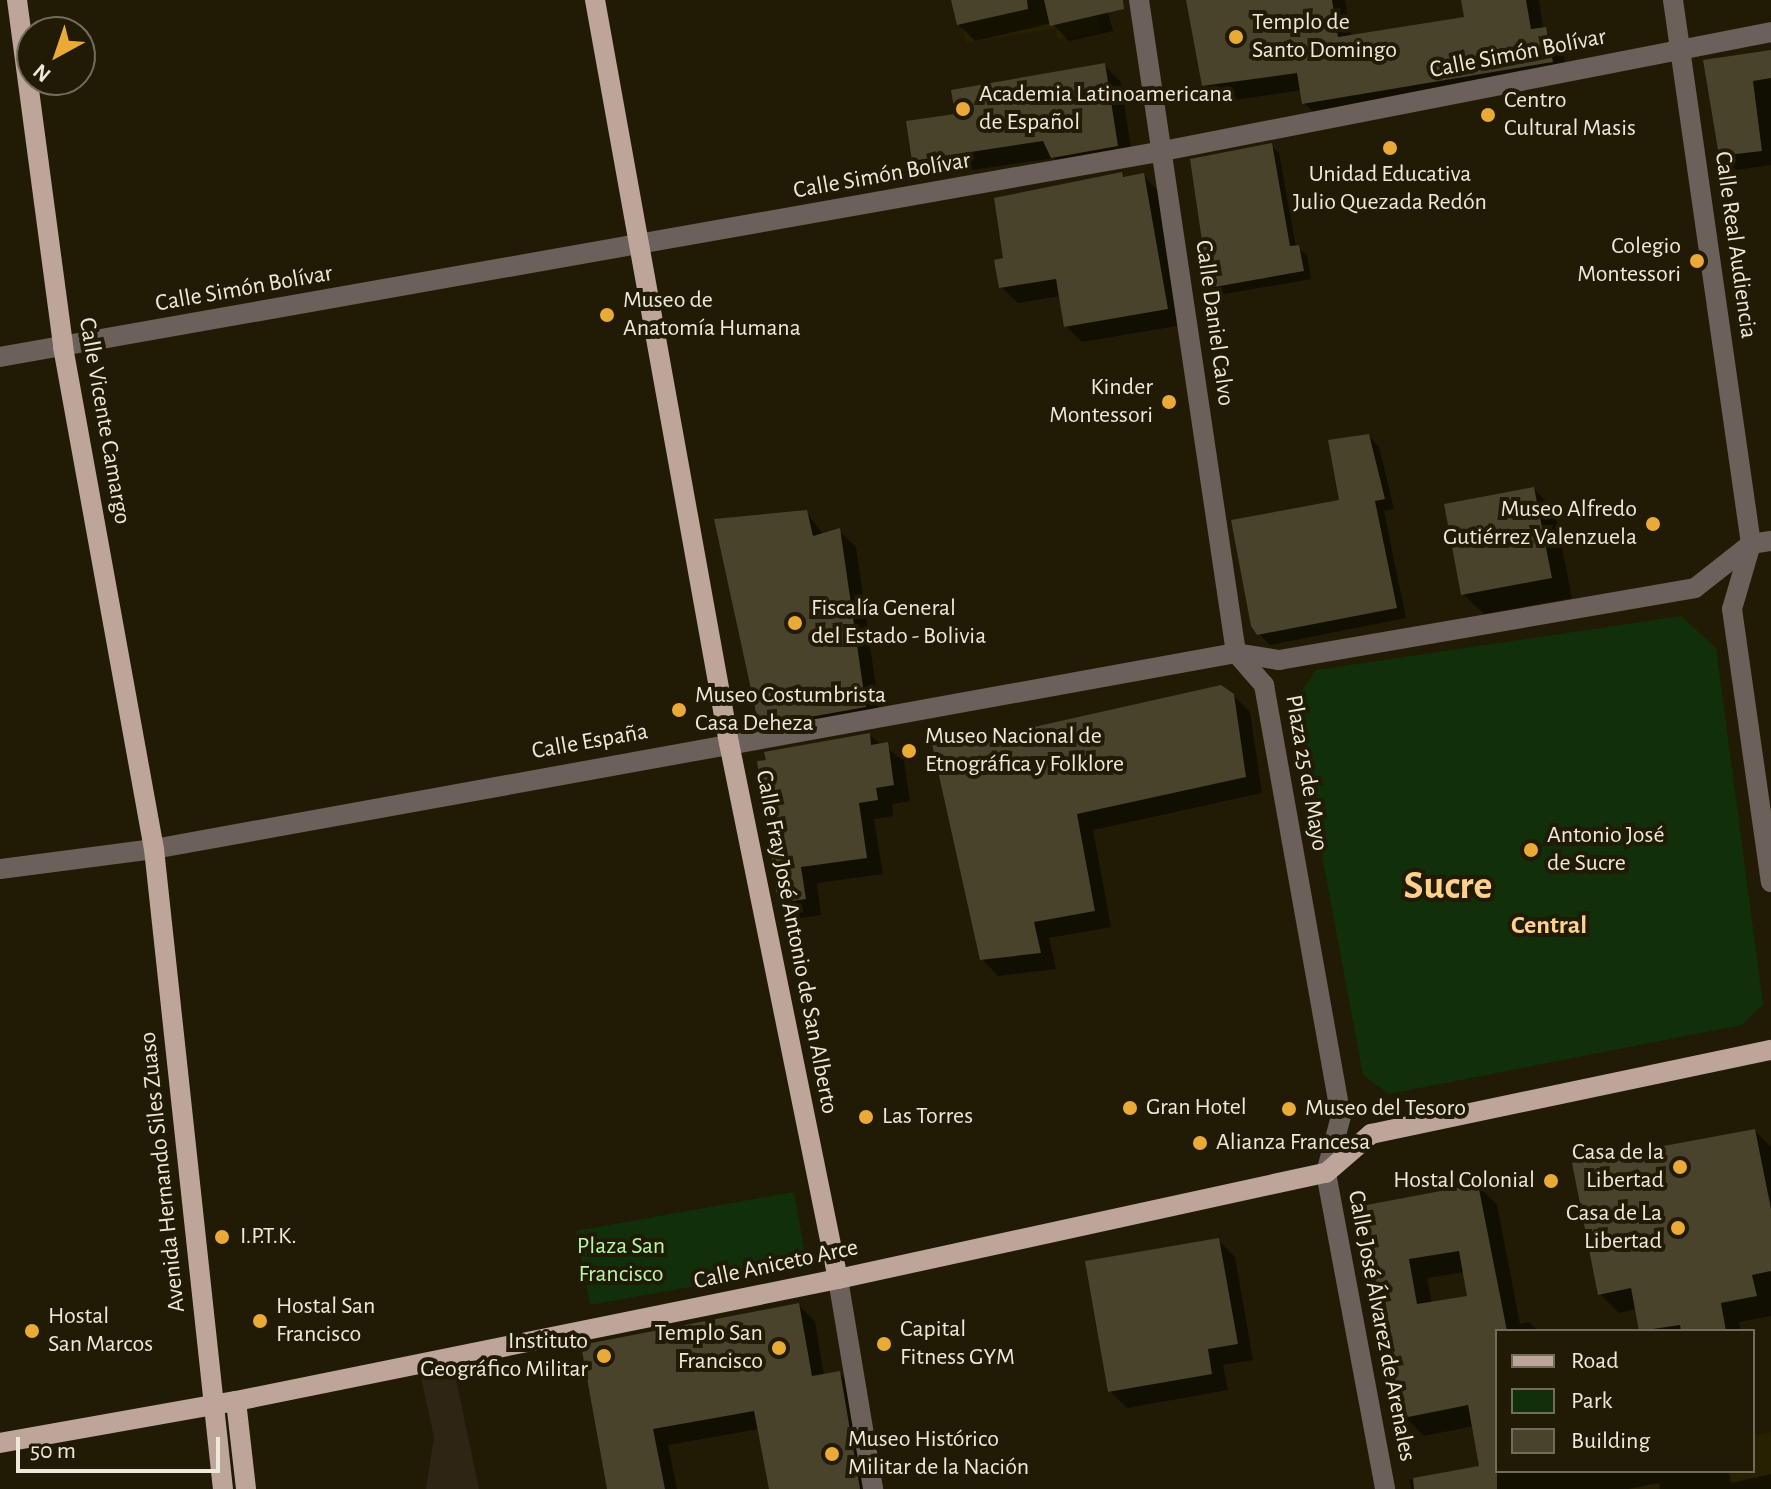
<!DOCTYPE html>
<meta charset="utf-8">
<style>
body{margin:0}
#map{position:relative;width:1771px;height:1489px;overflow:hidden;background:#211b05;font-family:"Alegreya Sans",sans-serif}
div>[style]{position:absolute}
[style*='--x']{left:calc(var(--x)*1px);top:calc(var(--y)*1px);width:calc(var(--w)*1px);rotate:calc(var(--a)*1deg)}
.commercial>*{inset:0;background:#2e2515}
.built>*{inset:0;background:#272001}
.green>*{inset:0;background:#112f09}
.shadow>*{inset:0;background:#0007}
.building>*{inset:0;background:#49432b}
.minor>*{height:20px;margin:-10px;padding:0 10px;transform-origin:10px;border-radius:10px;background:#6b605a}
.major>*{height:20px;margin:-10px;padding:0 10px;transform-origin:10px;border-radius:10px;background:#bda599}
.dots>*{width:22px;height:22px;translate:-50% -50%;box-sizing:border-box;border:4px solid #211b05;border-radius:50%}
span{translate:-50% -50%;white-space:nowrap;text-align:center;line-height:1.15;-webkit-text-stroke:8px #211b05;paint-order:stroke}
.poi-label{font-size:24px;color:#ece9db}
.left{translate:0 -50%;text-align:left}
.right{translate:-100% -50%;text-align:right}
.street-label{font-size:24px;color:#ece9db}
.park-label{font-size:24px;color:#b4f7a5}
.neighbourhood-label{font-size:26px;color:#fed18c;font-weight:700}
.town-label{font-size:40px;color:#fed18c;font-weight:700}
.legend{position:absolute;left:1495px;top:1329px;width:260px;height:144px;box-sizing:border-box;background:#211b05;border:2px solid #726d5b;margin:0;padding:10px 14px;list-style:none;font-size:24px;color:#ece9db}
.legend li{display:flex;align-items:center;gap:16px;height:40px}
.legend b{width:40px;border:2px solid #726d5b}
.north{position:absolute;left:16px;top:16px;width:80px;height:80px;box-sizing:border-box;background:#211b05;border:2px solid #726d5b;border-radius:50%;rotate:220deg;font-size:22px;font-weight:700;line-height:32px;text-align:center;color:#ece9db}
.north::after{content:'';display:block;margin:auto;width:28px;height:36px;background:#e9aa38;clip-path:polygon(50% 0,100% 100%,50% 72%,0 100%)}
.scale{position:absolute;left:16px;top:1437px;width:204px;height:36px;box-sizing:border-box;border:4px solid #ece9db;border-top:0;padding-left:10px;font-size:24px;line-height:28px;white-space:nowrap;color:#ece9db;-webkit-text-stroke:6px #211b05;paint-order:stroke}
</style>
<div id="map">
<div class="commercial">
<div style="clip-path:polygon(454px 1370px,479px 1489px,426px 1489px,434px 1437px,421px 1377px)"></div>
</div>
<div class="built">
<div style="clip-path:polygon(957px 0,1096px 0,1101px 32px,1057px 39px,1056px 28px,966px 43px)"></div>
<div style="clip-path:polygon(1497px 1431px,1497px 1471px,1753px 1471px,1753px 1436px,1771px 1432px,1771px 1489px,1483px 1489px,1473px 1435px)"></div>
</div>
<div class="green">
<div style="clip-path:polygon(1681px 616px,1716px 648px,1763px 1004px,1742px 1025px,1389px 1094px,1363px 1075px,1294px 706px,1303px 689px,1316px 670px)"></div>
<div style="clip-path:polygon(794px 1192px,807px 1266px,590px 1305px,576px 1231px)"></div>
</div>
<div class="shadow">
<div style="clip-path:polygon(953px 0,1105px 0,1113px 31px,1069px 41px,1052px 23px,975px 41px,958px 24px)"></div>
<div style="clip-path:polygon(1188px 0,1345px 0,1351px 37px,1466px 19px,1463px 0,1539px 0,1543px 29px,1562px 45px,1568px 78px,1321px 119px,1304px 103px,1302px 90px,1221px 102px,1204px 85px)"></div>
<div style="clip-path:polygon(1771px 52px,1771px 165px,1736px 170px,1721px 155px,1705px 62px)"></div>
<div style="clip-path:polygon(1104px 65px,1121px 82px,1133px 162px,1069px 173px,1054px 158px,931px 176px,914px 160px,957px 116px)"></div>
<div style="clip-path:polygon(1271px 145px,1279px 153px,1296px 247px,1307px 255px,1311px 279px,1219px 295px,1211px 287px)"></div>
<div style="clip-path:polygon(1121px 174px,1126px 178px,1143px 175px,1159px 192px,1183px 325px,1082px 342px,1066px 326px,1061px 296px,1018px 303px,1001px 287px,1006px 260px)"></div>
<div style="clip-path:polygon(1369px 436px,1379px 447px,1394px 509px,1384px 511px,1406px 618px,1270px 645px,1259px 634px,1342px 502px)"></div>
<div style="clip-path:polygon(1534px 489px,1554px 510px,1572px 598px,1484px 614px,1463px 594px)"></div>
<div style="clip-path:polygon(806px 512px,824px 535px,839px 531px,856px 547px,881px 723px,777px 742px,760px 725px)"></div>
<div style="clip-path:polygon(1233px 695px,1250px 712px,1262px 793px,1093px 830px,1111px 927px,1049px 938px,1056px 969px,998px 976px,982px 959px,995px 738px)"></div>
<div style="clip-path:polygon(869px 735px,904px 761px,910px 801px,892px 804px,893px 816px,874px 819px,883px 874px,817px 883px,821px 915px,796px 919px,779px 902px)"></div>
<div style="clip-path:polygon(1755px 1131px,1771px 1147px,1771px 1316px,1739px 1322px,1741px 1331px,1641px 1331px,1637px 1309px,1619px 1313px,1600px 1294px)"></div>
<div style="clip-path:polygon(evenodd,1478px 1186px,1497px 1205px,1520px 1324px,1529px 1322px,1538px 1331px,1497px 1331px,1497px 1471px,1729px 1471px,1731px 1483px,1771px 1474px,1771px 1489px,1660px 1489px,1659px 1483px,1628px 1489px,1411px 1489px,1409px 1480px,1481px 1467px,1474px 1426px,1424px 1436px,1405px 1417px,1364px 1208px,1478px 1186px,1465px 1272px,1470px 1297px,1432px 1304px,1427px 1278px,1465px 1272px)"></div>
<div style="clip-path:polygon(1218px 1240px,1235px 1257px,1253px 1360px,1223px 1365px,1228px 1390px,1127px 1408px,1110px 1391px)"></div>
<div style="clip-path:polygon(799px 1305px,815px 1322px,824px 1376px,839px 1373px,856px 1389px,875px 1489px,771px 1489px,759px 1429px,668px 1445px,677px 1489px,610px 1489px,583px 1347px)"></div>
</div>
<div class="building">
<div style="clip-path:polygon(951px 0,1027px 0,1028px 9px,957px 25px)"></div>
<div style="clip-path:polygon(1044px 0,1123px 0,1124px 9px,1050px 26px)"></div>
<div style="clip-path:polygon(1186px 0,1332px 0,1338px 37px,1464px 17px,1461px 0,1526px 0,1531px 29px,1546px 27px,1553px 62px,1302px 104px,1297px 73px,1202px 86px)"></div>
<div style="clip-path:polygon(1771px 50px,1771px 78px,1753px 81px,1762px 151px,1719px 156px,1703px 60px)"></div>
<div style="clip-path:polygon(1105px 63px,1118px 146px,1051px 158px,1043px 141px,912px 161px,906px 121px,955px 114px,951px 90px)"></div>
<div style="clip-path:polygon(1272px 143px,1290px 246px,1299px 245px,1304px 271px,1209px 288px,1190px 159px)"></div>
<div style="clip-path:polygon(1122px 172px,1123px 177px,1144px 173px,1168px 309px,1064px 327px,1056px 279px,999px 288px,994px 260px,1003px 258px,994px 198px)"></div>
<div style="clip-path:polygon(1369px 434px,1385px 499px,1375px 501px,1397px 608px,1257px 635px,1251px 626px,1231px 520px,1339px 500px,1328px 440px)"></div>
<div style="clip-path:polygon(1534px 487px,1552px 578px,1461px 595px,1444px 504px)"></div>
<div style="clip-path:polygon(807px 510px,813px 536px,840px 528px,866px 707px,759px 726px,714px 519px)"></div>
<div style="clip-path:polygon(1221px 685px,1234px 694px,1246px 777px,1077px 814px,1095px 911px,1034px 922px,1041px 953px,980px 960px,932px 744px,994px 736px)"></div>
<div style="clip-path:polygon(870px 733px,871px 745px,888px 742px,894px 785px,876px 788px,878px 800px,859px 803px,867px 858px,801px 867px,806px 899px,778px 903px,757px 761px,766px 760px,764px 752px)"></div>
<div style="clip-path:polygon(1755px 1129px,1771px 1209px,1771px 1271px,1752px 1275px,1757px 1296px,1721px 1303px,1726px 1331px,1681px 1331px,1680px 1325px,1639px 1331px,1631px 1288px,1598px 1295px,1572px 1163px)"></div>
<div style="clip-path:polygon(evenodd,1478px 1184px,1507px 1331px,1497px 1331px,1497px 1489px,1414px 1489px,1413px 1478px,1479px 1466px,1468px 1405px,1403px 1418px,1361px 1206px,1478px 1184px,1459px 1251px,1467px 1296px,1417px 1304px,1409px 1259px,1459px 1251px)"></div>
<div style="clip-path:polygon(1219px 1238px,1238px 1344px,1208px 1349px,1212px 1374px,1108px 1392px,1085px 1261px)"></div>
<div style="clip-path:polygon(799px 1303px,812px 1376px,840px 1371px,860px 1489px,769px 1489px,754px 1411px,653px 1429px,665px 1489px,607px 1489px,581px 1345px)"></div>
</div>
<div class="minor">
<div style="--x:1139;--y:0;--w:660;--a:81.55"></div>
<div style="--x:1673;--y:0;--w:550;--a:81.84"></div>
<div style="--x:1751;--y:544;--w:68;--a:106.3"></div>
<div style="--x:1732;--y:609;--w:276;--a:81.9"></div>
<div style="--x:0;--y:357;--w:1181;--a:-10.04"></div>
<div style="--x:1163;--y:151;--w:620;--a:-11.07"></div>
<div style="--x:1236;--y:653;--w:43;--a:48.8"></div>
<div style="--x:1264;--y:685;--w:438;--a:79.9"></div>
<div style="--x:1341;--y:1116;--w:59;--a:104.7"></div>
<div style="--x:1326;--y:1173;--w:321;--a:79.4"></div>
<div style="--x:0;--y:869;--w:155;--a:-7.4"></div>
<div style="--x:154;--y:849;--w:1100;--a:-10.27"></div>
<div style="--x:1236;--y:653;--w:44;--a:9.2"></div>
<div style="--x:1279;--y:660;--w:422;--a:-9.8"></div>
<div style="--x:1695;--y:588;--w:71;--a:-38.2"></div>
<div style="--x:1751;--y:544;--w:20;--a:-9"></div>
<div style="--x:838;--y:1279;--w:213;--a:80.5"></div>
</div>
<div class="major">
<div style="--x:17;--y:0;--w:350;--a:82.4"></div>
<div style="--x:63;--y:347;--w:510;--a:79.73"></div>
<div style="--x:154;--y:849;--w:644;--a:83.85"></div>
<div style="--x:595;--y:0;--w:755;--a:79.78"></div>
<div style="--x:729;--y:743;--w:547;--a:78.51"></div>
<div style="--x:236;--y:1401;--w:89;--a:83.5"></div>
<div style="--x:0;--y:1443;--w:240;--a:-10.1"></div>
<div style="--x:236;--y:1401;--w:614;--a:-11.46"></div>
<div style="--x:838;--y:1279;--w:499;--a:-12.3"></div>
<div style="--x:1326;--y:1173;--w:60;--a:-40.9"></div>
<div style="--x:1371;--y:1134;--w:409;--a:-11.9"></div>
</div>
<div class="dots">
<div style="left:1236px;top:37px;background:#e9aa38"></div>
<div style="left:963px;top:109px;background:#e9aa38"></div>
<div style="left:1488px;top:115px;background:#e9aa38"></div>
<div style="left:1390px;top:148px;background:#e9aa38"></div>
<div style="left:1697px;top:261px;background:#e9aa38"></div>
<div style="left:607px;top:315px;background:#e9aa38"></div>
<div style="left:1169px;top:402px;background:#e9aa38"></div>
<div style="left:1653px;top:524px;background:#e9aa38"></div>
<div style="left:795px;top:623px;background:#e9aa38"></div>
<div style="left:679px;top:710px;background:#e9aa38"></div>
<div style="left:909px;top:751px;background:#e9aa38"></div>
<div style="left:1531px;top:850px;background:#e9aa38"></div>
<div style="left:1130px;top:1108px;background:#e9aa38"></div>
<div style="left:1289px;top:1109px;background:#e9aa38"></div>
<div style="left:866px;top:1117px;background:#e9aa38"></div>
<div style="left:1200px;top:1143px;background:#e9aa38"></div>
<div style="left:1680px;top:1167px;background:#e9aa38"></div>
<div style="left:1551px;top:1181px;background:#e9aa38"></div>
<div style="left:1678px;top:1228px;background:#e9aa38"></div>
<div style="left:222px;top:1237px;background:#e9aa38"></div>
<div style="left:260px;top:1321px;background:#e9aa38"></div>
<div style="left:32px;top:1331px;background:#e9aa38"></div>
<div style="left:884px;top:1344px;background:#e9aa38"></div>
<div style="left:779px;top:1348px;background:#e9aa38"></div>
<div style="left:604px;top:1356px;background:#e9aa38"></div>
<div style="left:832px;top:1454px;background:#e9aa38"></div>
</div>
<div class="poi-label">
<span class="left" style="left:1252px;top:37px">Templo de<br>Santo Domingo</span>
<span class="left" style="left:979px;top:109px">Academia Latinoamericana<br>de Español</span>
<span class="left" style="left:1504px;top:115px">Centro<br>Cultural Masis</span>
<span style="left:1390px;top:189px">Unidad Educativa<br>Julio Quezada Redón</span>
<span class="right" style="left:1681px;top:261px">Colegio<br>Montessori</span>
<span class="left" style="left:623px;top:315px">Museo de<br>Anatomía Humana</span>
<span class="right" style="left:1153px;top:402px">Kinder<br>Montessori</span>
<span class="right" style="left:1637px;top:524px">Museo Alfredo<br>Gutiérrez Valenzuela</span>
<span class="left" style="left:811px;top:623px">Fiscalía General<br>del Estado - Bolivia</span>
<span class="left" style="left:695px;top:710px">Museo Costumbrista<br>Casa Deheza</span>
<span class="left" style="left:925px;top:751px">Museo Nacional de<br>Etnográfica y Folklore</span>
<span class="left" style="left:1547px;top:850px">Antonio José<br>de Sucre</span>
<span class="left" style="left:1146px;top:1108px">Gran Hotel</span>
<span class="left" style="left:1305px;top:1109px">Museo del Tesoro</span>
<span class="left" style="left:882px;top:1117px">Las Torres</span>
<span class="left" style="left:1216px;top:1143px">Alianza Francesa</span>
<span class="right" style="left:1664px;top:1167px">Casa de la<br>Libertad</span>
<span class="right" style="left:1535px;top:1181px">Hostal Colonial</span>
<span class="right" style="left:1662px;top:1228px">Casa de La<br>Libertad</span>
<span class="left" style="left:240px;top:1237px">I.P.T.K.</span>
<span class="left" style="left:276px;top:1321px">Hostal San<br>Francisco</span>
<span class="left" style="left:48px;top:1331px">Hostal<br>San Marcos</span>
<span class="left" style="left:900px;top:1344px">Capital<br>Fitness GYM</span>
<span class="right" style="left:763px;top:1348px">Templo San<br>Francisco</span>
<span class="right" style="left:588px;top:1356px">Instituto<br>Geográfico Militar</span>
<span class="left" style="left:848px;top:1454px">Museo Histórico<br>Militar de la Nación</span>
</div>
<div class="street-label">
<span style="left:1518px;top:54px;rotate:-11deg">Calle Simón Bolívar</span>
<span style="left:882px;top:176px;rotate:-10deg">Calle Simón Bolívar</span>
<span style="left:1735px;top:245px;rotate:82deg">Calle Real Audiencia</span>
<span style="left:244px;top:289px;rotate:-10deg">Calle Simón Bolívar</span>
<span style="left:1214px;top:323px;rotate:82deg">Calle Daniel Calvo</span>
<span style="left:104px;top:421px;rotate:80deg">Calle Vicente Camargo</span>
<span style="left:590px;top:742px;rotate:-10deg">Calle España</span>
<span style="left:1306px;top:773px;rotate:80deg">Plaza 25 de Mayo</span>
<span style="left:796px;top:942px;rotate:79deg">Calle Fray José Antonio de San Alberto</span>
<span style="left:163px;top:1172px;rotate:-96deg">Avenida Hernando Siles Zuaso</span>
<span style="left:776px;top:1265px;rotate:-12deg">Calle Aniceto Arce</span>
<span style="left:1381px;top:1326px;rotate:79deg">Calle José Álvarez de Arenales</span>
</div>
<div class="park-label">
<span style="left:621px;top:1261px">Plaza San<br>Francisco</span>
</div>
<div class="neighbourhood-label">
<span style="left:1549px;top:926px">Central</span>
</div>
<div class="town-label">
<span style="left:1448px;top:886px">Sucre</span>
</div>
<ul class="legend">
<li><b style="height:10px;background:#bda599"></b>Road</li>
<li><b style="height:22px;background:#112f09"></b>Park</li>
<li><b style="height:22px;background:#49432b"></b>Building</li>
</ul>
<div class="north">N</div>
<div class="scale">50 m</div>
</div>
